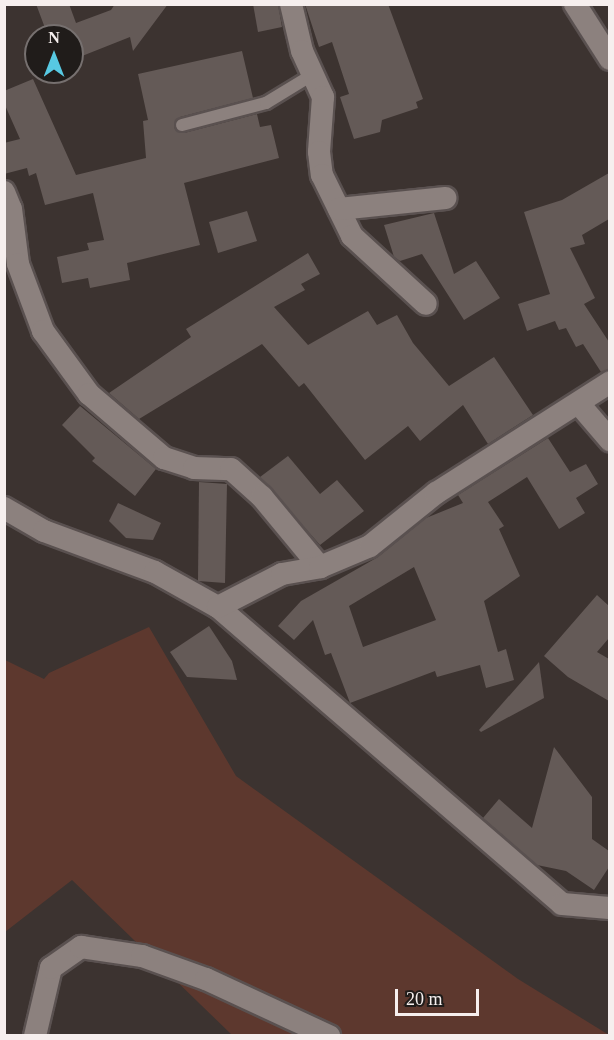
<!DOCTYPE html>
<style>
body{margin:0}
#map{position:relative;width:614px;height:1040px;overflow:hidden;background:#3c3330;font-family:"Times New Roman",serif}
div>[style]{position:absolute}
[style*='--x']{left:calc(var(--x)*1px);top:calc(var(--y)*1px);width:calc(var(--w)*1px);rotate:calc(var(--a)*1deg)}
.green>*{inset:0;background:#5d382e}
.building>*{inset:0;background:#645a57}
.roads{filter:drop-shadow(2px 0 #5a5150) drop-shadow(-2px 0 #5a5150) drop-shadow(0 2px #5a5150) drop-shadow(0 -2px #5a5150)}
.service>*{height:12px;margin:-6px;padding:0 6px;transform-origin:6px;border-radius:6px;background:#8c817e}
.minor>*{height:22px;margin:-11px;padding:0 11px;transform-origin:11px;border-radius:11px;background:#8c817e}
span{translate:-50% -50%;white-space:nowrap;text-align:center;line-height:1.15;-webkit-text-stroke:5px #201c1a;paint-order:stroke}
.frame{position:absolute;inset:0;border:6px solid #f6efee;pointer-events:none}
.north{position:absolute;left:24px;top:24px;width:60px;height:60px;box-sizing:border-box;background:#201c1a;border:2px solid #76706f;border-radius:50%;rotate:0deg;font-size:16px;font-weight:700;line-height:24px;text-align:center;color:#f6efee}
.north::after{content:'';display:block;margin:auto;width:21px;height:27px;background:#57c9e2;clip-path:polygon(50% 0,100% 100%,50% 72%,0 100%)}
.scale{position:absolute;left:395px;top:989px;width:84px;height:27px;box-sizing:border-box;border:3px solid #f6efee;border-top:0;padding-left:8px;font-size:18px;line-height:21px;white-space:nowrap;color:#f6efee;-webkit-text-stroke:4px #201c1a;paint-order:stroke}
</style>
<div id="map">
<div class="green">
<div style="clip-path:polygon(149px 627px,236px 776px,518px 979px,609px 1035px,232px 1035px,72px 880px,5px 932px,5px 660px,44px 679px,49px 673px)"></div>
</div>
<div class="building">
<div style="clip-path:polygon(36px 4px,69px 4px,76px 23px,111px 10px,115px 4px,168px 4px,133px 51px,130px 37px,72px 60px,72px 36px,48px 36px)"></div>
<div style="clip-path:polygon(253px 4px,278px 4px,282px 27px,258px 32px)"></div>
<div style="clip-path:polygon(305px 4px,388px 4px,423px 99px,416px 102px,418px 108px,382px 120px,380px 132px,354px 139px,340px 97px,349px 94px,332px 42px,319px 47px)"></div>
<div style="clip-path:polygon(242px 51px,253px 98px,180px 117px,174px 128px,184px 133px,257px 114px,260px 127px,271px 125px,279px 158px,184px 183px,200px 245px,127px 263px,130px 280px,90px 288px,88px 278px,62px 283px,57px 257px,89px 250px,87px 243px,104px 240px,93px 193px,45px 205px,36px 173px,29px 176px,27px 168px,4px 174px,4px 143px,20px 139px,4px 103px,4px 91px,33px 79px,76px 175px,146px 158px,143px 121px,148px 120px,138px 74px)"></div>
<div style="clip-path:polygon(609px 173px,609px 219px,582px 235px,585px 244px,570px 248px,595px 298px,584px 304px,609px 342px,609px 369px,601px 372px,583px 344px,576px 347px,566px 328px,559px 330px,555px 321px,527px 331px,518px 304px,550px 294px,524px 212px,562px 200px)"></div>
<div style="clip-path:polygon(247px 211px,257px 241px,218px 253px,209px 222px)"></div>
<div style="clip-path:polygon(434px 213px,454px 274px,476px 261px,500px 298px,464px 320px,422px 254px,400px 261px,394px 257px,384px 225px)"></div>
<div style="clip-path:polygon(308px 253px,320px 274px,301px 284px,305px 290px,274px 307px,308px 345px,368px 311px,377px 325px,397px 315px,413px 343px,449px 386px,494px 357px,533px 415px,488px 444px,463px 405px,420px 441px,408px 426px,365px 460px,304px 383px,299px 387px,262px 344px,139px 419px,109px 393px,191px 337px,186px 329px)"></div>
<div style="clip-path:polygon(80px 406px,156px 469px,135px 496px,92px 461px,95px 458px,62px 425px)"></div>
<div style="clip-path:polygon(evenodd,548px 438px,570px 472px,586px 464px,598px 484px,576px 498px,585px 513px,559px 529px,527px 477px,488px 502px,504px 526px,499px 529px,520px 576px,484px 601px,498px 652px,506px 649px,514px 680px,486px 688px,480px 665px,437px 677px,435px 671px,350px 703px,331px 653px,325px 655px,313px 620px,294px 640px,278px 626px,301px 601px,378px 557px,426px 518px,463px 503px,458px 495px,548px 438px,414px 567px,436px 620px,363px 647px,349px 606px,414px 567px)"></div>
<div style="clip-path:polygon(288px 456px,320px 494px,337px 480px,364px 511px,320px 545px,260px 477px)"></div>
<div style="clip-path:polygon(199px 482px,227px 484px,225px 583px,198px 581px)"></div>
<div style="clip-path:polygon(118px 503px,161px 523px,153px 540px,126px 538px,109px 521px)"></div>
<div style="clip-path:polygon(597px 595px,609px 606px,609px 638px,597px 652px,609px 659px,609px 701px,568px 677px,544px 656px)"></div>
<div style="clip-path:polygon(209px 626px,232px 661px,237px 680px,187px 677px,170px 652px)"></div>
<div style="clip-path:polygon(539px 662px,544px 698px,481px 732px,479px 730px)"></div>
<div style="clip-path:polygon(554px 747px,592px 797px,592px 839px,609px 851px,609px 867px,594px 890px,566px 871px,537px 865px,483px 818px,499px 799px,532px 828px)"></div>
</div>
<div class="roads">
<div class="service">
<div style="--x:182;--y:125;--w:87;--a:-14.7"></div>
<div style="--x:266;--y:103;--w:54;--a:-31.3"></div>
</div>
<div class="minor">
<div style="--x:291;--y:4;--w:48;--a:76.8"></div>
<div style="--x:302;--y:51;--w:51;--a:65.5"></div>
<div style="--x:323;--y:97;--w:55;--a:94.2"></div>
<div style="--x:319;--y:152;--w:23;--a:83"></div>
<div style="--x:322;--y:175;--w:68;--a:63.8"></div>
<div style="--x:352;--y:236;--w:100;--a:42.6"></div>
<div style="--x:575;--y:4;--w:65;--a:57.5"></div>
<div style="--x:4;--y:192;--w:18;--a:68"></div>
<div style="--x:11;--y:209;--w:55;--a:82.7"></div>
<div style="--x:18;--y:264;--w:72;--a:69.5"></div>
<div style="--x:43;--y:331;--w:78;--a:53.9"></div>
<div style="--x:89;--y:394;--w:99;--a:40.5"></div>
<div style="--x:164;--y:458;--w:32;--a:18"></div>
<div style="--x:194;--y:468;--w:37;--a:2"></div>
<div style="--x:231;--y:469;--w:42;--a:42.1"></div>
<div style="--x:262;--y:497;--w:91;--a:50.4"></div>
<div style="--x:339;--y:209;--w:107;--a:-5.9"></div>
<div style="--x:579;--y:404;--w:48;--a:49.3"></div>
<div style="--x:4;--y:508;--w:46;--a:29.9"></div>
<div style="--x:44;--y:531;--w:118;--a:20.3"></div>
<div style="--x:155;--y:572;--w:72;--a:29.1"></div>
<div style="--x:218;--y:607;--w:454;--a:40.8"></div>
<div style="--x:562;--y:904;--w:48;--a:4.8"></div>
<div style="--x:218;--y:607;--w:72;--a:-27.3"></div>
<div style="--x:282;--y:574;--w:39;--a:-10"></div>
<div style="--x:320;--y:567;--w:54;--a:-22.8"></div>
<div style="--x:370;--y:546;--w:85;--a:-38.8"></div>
<div style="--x:436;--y:493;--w:206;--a:-32.5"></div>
<div style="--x:35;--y:1036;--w:70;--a:-76.8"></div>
<div style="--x:51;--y:968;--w:37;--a:-35"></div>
<div style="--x:81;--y:947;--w:62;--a:8.4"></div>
<div style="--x:142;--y:956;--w:68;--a:19.8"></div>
<div style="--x:206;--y:979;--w:136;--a:24.9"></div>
</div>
</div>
<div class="frame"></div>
<div class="north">N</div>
<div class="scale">20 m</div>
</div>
